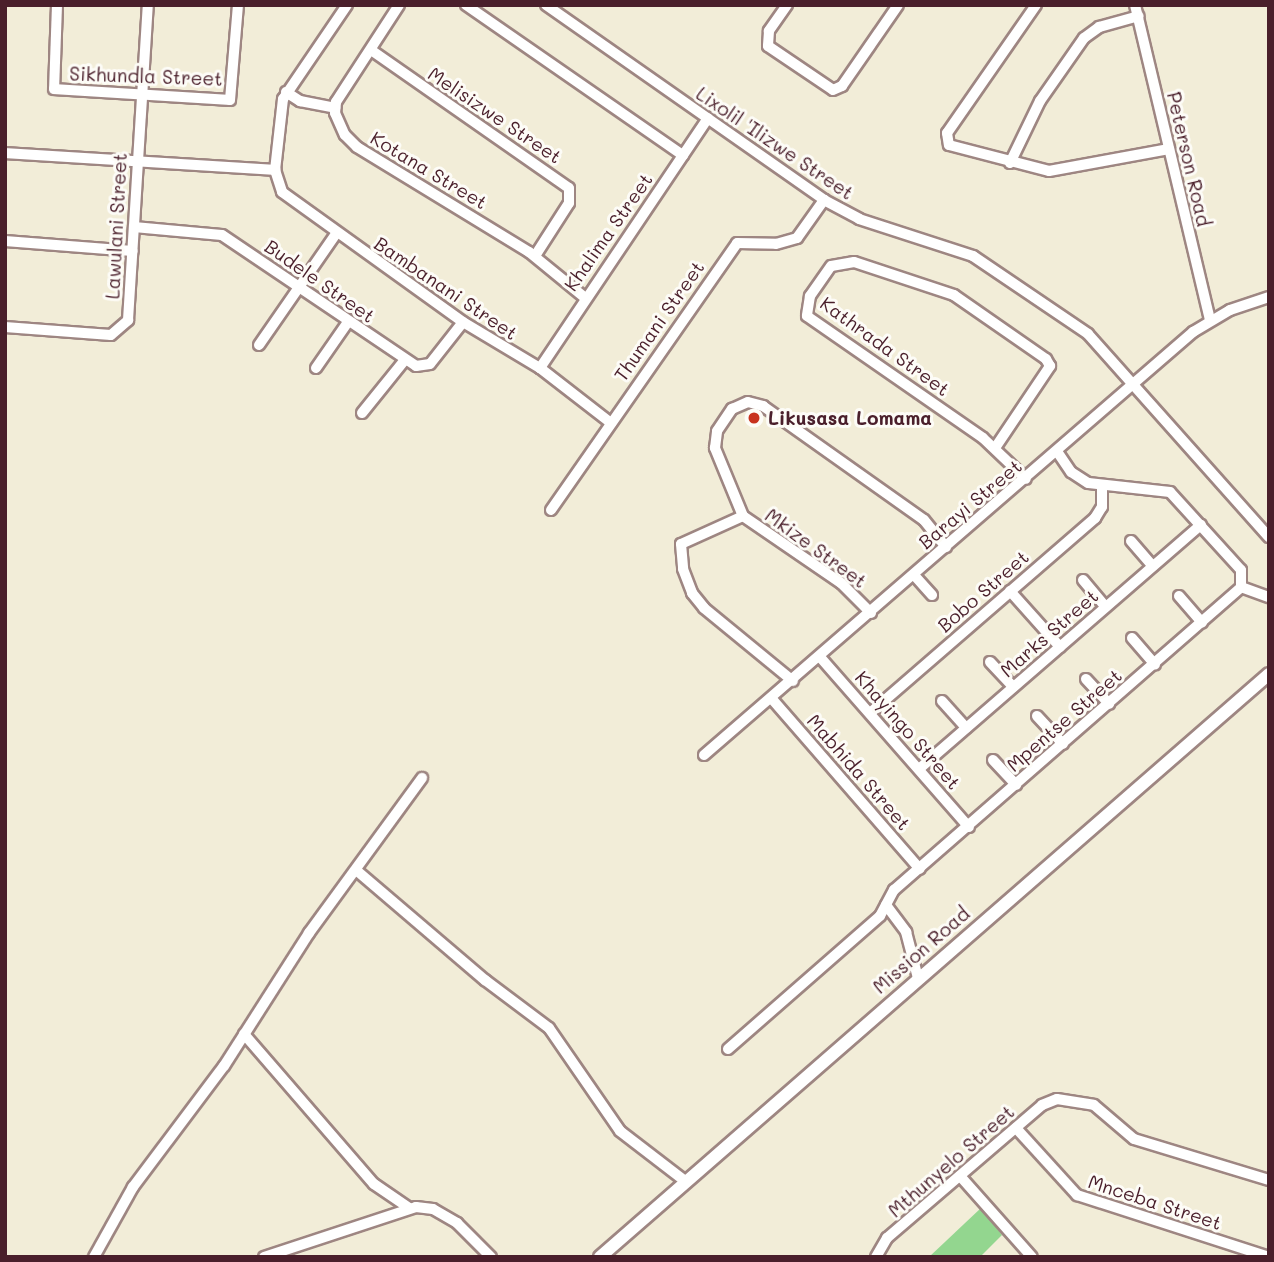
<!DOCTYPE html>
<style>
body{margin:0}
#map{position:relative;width:1274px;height:1262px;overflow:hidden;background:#f2edd8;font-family:Mali,sans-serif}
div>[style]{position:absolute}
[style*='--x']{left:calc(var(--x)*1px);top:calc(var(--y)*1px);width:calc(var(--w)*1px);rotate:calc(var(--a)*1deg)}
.green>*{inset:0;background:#93d68f}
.roads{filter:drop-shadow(2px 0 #9e8682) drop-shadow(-2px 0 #9e8682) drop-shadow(0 2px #9e8682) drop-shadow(0 -2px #9e8682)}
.minor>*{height:10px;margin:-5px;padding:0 5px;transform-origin:5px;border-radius:5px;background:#fff}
.tertiary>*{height:12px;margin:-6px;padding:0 6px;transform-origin:6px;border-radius:6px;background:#fff}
.dots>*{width:19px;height:19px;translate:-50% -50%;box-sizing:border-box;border:4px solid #fdfcf7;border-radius:50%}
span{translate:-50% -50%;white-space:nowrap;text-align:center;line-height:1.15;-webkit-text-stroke:6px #fdfcf7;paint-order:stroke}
.street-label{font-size:19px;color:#4a1f2b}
.poi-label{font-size:19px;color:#4a1f2b;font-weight:700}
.left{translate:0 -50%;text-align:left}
.frame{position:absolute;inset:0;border:7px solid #4a1f2b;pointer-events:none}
</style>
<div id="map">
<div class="green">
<div style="clip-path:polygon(981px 1208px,1002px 1235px,980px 1257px,929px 1257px)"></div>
</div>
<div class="roads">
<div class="minor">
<div style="--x:57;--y:5;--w:84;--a:92"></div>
<div style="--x:54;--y:89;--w:176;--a:3.6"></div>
<div style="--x:230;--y:100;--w:95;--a:-85.2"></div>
<div style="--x:347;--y:5;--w:114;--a:124.2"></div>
<div style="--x:283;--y:99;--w:71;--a:96.4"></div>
<div style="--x:275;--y:170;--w:23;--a:72"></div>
<div style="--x:282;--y:192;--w:223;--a:35.7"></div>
<div style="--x:463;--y:322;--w:90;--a:30.9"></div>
<div style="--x:540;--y:368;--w:90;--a:37.8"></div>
<div style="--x:399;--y:5;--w:116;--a:123"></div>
<div style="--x:336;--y:102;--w:11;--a:95"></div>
<div style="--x:335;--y:113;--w:24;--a:66"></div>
<div style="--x:345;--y:135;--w:17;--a:45"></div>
<div style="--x:357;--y:147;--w:202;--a:31.4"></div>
<div style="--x:529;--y:252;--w:71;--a:39.3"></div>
<div style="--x:466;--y:5;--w:264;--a:34.7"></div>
<div style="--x:546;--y:5;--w:340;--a:35"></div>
<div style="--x:824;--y:200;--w:40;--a:28"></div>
<div style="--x:859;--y:219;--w:120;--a:18"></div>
<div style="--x:973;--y:256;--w:139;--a:34.1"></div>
<div style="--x:1088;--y:334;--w:272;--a:48.3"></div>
<div style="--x:787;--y:5;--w:32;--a:125"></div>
<div style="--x:769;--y:31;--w:15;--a:94"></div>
<div style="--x:768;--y:46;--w:78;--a:34.1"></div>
<div style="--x:833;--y:90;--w:10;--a:-24"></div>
<div style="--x:842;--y:86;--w:98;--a:-55.3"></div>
<div style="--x:1036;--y:5;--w:156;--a:124.8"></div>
<div style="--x:947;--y:133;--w:12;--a:81"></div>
<div style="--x:949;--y:145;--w:103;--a:14.6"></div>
<div style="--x:1049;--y:171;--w:122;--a:-10.4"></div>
<div style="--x:1135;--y:5;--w:324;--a:76.6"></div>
<div style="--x:371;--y:50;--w:241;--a:34.9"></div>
<div style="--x:569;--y:188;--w:15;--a:90"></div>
<div style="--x:569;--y:203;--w:63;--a:122.7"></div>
<div style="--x:286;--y:92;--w:17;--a:33"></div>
<div style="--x:300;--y:101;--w:36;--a:11"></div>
<div style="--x:5;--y:153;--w:271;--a:3.6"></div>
<div style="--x:1010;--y:163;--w:69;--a:-64.2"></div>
<div style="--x:1040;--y:101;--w:77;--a:-55.1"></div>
<div style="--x:1084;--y:38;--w:19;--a:-36"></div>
<div style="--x:1099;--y:27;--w:41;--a:-15.4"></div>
<div style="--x:134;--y:227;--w:88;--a:5.2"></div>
<div style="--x:222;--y:235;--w:234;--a:34"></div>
<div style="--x:416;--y:366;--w:14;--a:-8"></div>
<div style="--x:430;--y:364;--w:53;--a:-51.8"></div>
<div style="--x:5;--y:241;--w:128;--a:4.5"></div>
<div style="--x:5;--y:327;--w:106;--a:4.3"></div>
<div style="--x:111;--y:335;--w:23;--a:-41"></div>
<div style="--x:128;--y:320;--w:316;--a:-86.4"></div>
<div style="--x:259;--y:345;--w:135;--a:-55.3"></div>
<div style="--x:316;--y:368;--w:56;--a:-55.2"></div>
<div style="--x:540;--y:368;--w:301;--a:-56.1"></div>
<div style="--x:362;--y:413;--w:67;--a:-51.1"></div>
<div style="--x:995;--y:448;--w:99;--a:-56.1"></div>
<div style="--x:1050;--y:366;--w:8;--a:-120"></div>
<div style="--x:1046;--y:359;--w:112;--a:-145.2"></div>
<div style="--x:954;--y:295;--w:105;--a:-161.7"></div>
<div style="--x:854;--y:262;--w:23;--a:170"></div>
<div style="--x:831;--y:266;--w:37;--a:125"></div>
<div style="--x:810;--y:296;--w:20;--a:99"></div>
<div style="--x:807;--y:316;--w:214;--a:34.7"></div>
<div style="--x:983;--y:438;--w:59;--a:43.6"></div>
<div style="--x:551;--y:510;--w:325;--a:-55.1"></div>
<div style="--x:737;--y:243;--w:39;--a:1"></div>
<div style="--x:776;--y:244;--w:22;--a:-16"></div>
<div style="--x:797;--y:238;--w:47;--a:-54.6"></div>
<div style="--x:743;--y:516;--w:68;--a:155.7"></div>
<div style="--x:681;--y:544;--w:25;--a:85"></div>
<div style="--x:683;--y:569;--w:26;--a:69"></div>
<div style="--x:692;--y:593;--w:19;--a:51"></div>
<div style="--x:704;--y:608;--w:115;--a:39.4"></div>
<div style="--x:1131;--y:541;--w:33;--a:49"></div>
<div style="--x:914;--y:575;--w:27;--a:48"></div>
<div style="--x:1083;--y:580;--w:35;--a:50"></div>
<div style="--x:1241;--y:587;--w:30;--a:20"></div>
<div style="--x:1010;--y:591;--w:75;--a:48.2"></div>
<div style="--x:1179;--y:596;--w:35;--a:49"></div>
<div style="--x:871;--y:613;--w:42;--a:-135"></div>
<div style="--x:841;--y:583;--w:119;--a:-145.6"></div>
<div style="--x:743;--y:516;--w:74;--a:-112.4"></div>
<div style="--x:715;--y:448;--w:17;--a:-83"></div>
<div style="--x:717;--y:431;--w:27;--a:-56"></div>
<div style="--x:732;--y:409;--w:17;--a:-24"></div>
<div style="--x:748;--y:402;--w:16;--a:15"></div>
<div style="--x:763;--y:406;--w:197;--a:35.3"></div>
<div style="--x:924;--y:520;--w:35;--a:51"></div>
<div style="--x:1132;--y:638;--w:35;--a:49"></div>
<div style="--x:820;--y:657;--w:226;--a:48.8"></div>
<div style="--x:990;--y:662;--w:34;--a:47"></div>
<div style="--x:1086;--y:679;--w:34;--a:47"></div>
<div style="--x:772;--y:699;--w:225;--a:49"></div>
<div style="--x:942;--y:701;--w:36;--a:48"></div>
<div style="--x:870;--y:713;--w:298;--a:-40.9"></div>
<div style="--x:1095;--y:518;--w:13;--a:-58"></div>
<div style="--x:1102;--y:507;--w:21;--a:-90"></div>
<div style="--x:1037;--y:716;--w:38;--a:47"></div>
<div style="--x:704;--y:755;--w:647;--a:-40.86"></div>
<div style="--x:1193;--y:332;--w:43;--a:-30.7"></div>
<div style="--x:1230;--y:310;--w:41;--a:-18.4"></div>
<div style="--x:993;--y:760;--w:34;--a:47"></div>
<div style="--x:919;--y:769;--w:373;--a:-40.9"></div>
<div style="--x:356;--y:870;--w:170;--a:40.5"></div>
<div style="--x:485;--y:980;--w:80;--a:36.9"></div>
<div style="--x:549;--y:1028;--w:125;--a:55.4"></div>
<div style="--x:620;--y:1131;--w:82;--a:37.6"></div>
<div style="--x:886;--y:905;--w:34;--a:53"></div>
<div style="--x:906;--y:932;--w:48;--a:75.4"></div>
<div style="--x:244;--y:1034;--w:198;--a:49.1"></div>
<div style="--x:374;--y:1184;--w:42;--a:34.4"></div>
<div style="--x:728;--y:1049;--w:202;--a:-41.2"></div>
<div style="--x:880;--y:916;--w:30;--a:-62"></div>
<div style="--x:894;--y:890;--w:461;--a:-41.1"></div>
<div style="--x:1241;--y:587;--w:17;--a:-90"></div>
<div style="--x:1241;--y:570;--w:105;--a:-132.3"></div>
<div style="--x:1170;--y:492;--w:82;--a:-173.7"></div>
<div style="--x:1088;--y:483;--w:20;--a:-147"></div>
<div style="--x:1071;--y:472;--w:23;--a:-124"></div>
<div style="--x:1016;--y:1128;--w:91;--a:47.7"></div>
<div style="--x:1077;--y:1195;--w:202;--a:17.9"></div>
<div style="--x:960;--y:1176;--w:108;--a:48.4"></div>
<div style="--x:94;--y:1257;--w:80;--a:-60.9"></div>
<div style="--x:133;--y:1187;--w:151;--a:-53.1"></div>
<div style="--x:224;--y:1066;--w:158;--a:-57.4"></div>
<div style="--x:309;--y:933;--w:192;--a:-53.9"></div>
<div style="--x:264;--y:1257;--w:160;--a:-18.2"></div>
<div style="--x:416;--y:1207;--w:17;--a:7"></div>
<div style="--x:433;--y:1209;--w:28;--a:30"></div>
<div style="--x:457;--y:1223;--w:48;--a:45"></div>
<div style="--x:876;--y:1257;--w:22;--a:-60"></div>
<div style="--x:887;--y:1238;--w:204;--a:-40.6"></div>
<div style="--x:1042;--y:1105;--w:16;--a:-22"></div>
<div style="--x:1057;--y:1099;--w:37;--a:9"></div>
<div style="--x:1094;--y:1105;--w:52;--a:40.4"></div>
<div style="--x:1134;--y:1139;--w:141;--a:16.9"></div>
</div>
<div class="tertiary">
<div style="--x:600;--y:1257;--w:887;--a:-41.07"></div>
</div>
</div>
<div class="dots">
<div style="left:754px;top:418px;background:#c8321e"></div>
</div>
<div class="street-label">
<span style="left:146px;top:76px;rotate:2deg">Sikhundla Street</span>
<span style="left:495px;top:115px;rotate:34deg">Melisizwe Street</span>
<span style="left:775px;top:143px;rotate:34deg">Lixolil 'Ilizwe Street</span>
<span style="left:1189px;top:159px;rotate:77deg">Peterson Road</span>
<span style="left:429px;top:170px;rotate:31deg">Kotana Street</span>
<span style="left:116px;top:226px;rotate:-87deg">Lawulani Street</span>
<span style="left:608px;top:232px;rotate:-55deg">Khalima Street</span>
<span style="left:320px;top:281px;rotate:35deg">Budele Street</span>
<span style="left:446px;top:288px;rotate:34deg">Bambanani Street</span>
<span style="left:659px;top:321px;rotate:-55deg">Thumani Street</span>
<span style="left:885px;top:346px;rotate:36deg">Kathrada Street</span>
<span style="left:970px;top:504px;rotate:-40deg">Barayi Street</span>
<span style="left:816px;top:548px;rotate:36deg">Mkize Street</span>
<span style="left:983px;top:591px;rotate:-41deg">Bobo Street</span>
<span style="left:1049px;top:633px;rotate:-41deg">Marks Street</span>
<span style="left:1064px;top:720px;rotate:-41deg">Mpentse Street</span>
<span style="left:908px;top:730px;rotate:49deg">Khayingo Street</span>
<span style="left:859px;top:772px;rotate:49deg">Mabhida Street</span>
<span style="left:921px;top:950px;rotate:-41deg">Mission Road</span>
<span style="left:951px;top:1161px;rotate:-41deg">Mthunyelo Street</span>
<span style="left:1155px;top:1202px;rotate:18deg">Mnceba Street</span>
</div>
<div class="poi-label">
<span class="left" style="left:768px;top:418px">Likusasa Lomama</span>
</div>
<div class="frame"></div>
</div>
